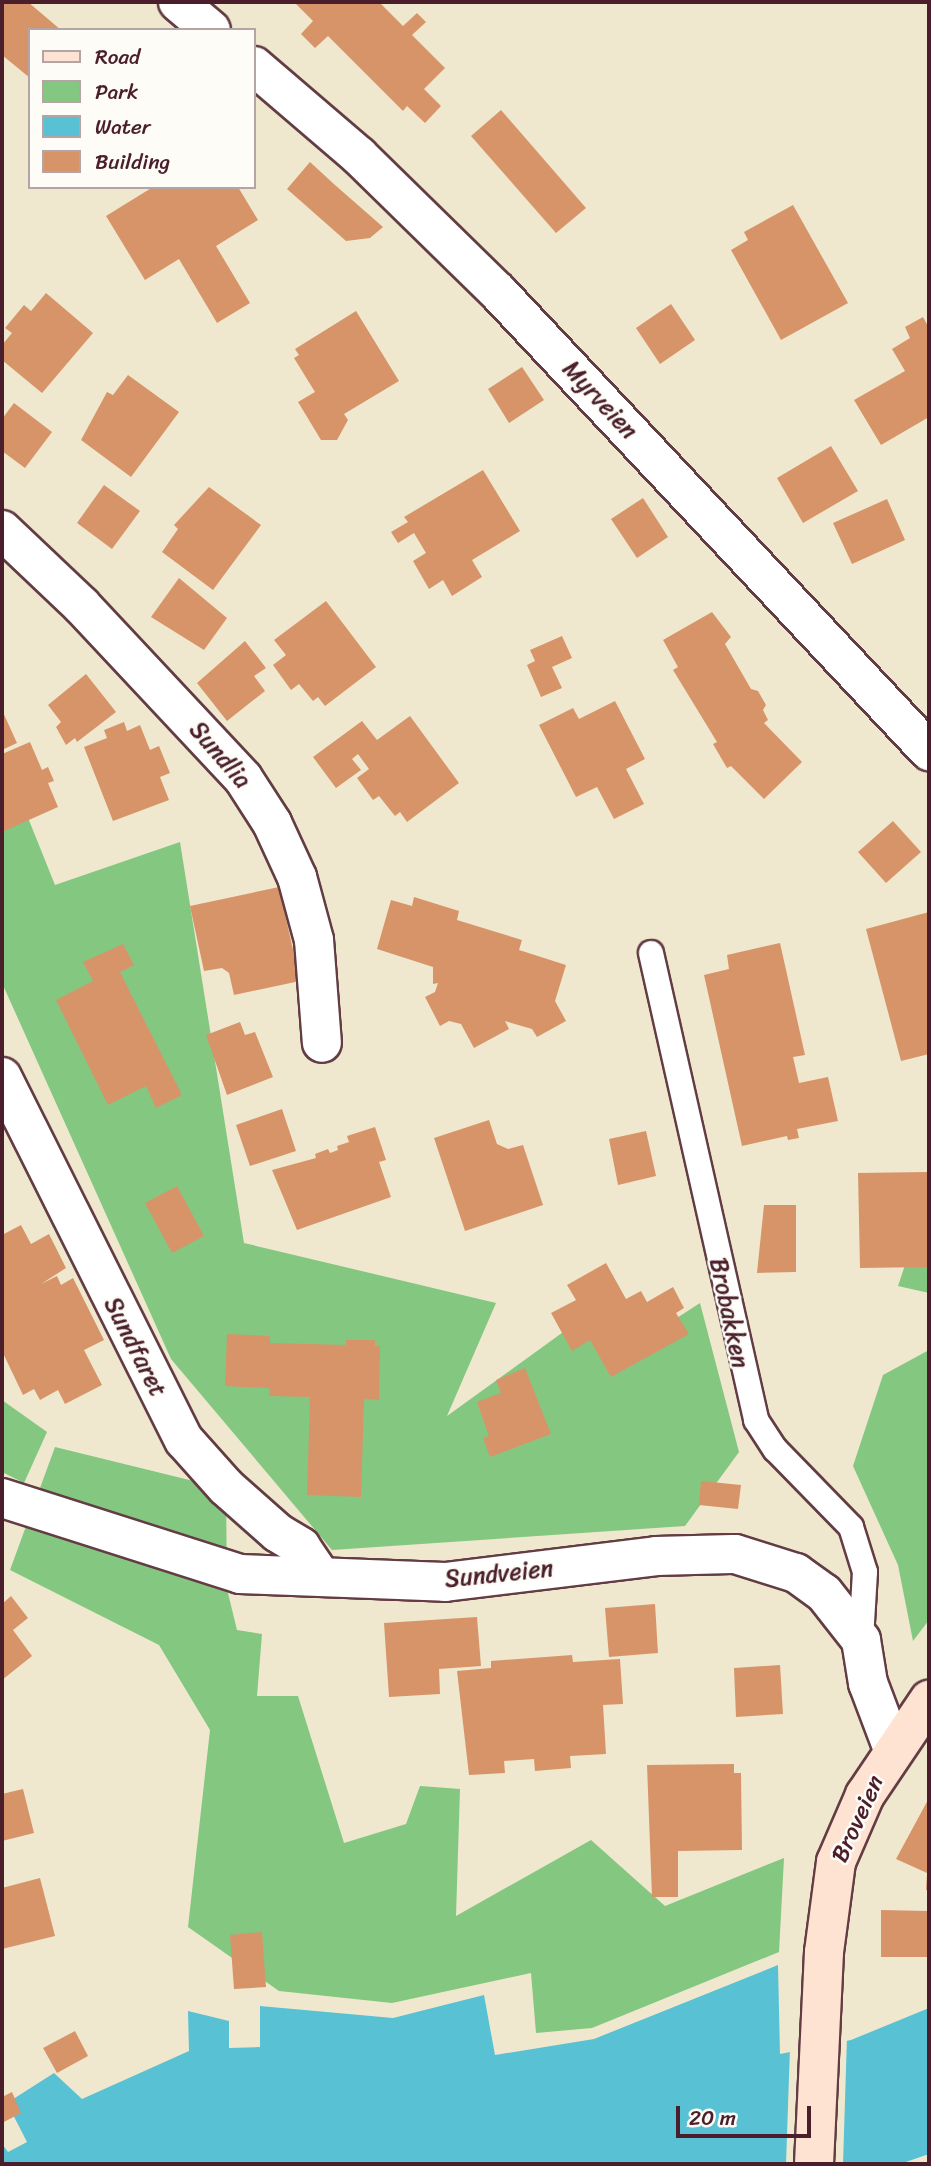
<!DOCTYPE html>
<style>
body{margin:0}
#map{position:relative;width:931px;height:2166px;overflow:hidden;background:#efe8ce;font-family:Sriracha,sans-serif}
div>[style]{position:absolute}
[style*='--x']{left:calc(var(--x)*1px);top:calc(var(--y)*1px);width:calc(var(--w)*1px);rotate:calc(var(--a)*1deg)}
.green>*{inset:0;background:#84c780}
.water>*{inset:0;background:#58c1d4}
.pier>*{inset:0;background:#efe8ce}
.building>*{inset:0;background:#d79469}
.roads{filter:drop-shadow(2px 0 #633d43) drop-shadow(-2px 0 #633d43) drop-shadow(0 2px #633d43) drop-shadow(0 -2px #633d43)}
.lane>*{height:24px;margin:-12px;padding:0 12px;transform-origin:12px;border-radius:12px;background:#fff}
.street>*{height:38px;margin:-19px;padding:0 19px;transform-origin:19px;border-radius:19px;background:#fff}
.secondary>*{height:38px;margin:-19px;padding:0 19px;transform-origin:19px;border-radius:19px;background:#fee3d2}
span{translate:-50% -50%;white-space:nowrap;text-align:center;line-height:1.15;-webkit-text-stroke:5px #fdfcf7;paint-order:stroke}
.street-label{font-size:24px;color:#4a1f2b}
.frame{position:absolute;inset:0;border:4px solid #4a1f2b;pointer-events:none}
.legend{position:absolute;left:28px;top:28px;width:228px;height:161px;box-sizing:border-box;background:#fdfcf7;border:2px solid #b5a4a5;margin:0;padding:9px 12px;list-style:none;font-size:21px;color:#4a1f2b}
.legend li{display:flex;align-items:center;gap:14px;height:35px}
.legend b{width:35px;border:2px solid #b5a4a5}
.scale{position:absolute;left:676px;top:2106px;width:135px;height:32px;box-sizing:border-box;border:4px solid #4a1f2b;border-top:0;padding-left:9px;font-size:21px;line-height:24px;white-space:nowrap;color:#4a1f2b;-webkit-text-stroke:5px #fdfcf7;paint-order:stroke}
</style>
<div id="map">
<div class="green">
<div style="clip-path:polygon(2px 753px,55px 885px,180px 842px,244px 1243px,496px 1303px,447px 1416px,566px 1330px,649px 1336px,700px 1303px,739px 1452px,685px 1526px,332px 1550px,171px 1359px,2px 983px)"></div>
<div style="clip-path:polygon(929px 1194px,929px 1293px,898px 1286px)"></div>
<div style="clip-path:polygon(929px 1350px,929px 1620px,913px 1641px,898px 1565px,853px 1466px,883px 1375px)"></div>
<div style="clip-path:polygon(2px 1400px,47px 1432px,24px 1483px,2px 1472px)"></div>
<div style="clip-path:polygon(55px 1447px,226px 1489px,227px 1589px,237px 1630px,262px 1634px,257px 1696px,298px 1696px,344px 1843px,406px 1824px,420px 1786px,460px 1789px,456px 1916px,591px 1840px,665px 1906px,784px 1858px,779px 1952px,592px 2028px,536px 2033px,531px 1973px,392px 2003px,279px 1991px,188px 1927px,210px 1730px,159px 1645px,10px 1570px)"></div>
</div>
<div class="water">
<div style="clip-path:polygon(778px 1965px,780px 2054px,851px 2040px,929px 2008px,929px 2154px,900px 2164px,2px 2164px,2px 2144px,8px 2152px,27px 2142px,7px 2103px,54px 2073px,82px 2099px,189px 2051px,188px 2011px,229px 2021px,229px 2048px,260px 2047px,260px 2006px,393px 2018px,484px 1995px,495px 2055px,594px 2039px)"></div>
</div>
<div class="pier">
<div style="clip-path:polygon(847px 2037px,843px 2164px,786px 2164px,790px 2048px)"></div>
</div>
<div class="building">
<div style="clip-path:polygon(2px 2px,28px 2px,61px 30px,30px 30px,30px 78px,2px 55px)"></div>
<div style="clip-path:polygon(294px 2px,379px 2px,403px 26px,417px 13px,426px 22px,412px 35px,445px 68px,424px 89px,441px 106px,425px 123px,407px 106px,403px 111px,328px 36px,315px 48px,301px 34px,313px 21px)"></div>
<div style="clip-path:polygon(501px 110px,586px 208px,556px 233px,471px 136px)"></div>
<div style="clip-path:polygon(310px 162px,335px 185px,383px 227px,370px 238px,346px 241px,287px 189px)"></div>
<div style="clip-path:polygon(153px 187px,238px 187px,258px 220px,216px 246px,250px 303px,217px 323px,179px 259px,145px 280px,106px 216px)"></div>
<div style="clip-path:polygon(793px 205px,848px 303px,781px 340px,731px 250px,748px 240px,744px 232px)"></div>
<div style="clip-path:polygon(46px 293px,93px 333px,42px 393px,2px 360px,2px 345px,12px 333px,5px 328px,24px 305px,31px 311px)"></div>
<div style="clip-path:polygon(671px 304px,695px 340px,660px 364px,636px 328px)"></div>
<div style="clip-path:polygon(356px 311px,399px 381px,344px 414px,348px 420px,337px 440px,321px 440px,298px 402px,315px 392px,294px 358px,299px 355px,295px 349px)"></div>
<div style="clip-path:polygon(923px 317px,929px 328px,929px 417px,881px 445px,854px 400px,905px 371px,892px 349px,910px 338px,905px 327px)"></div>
<div style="clip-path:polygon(522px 367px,544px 400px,509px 423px,488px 389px)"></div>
<div style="clip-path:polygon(128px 375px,179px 412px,131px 477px,81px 440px,107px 392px,113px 395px)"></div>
<div style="clip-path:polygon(14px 403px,52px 432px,25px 468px,2px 451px,2px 419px)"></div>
<div style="clip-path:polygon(831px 446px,858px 491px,803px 523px,777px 478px)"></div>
<div style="clip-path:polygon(483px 470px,520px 531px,472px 560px,482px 577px,452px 596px,443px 580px,429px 589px,413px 561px,426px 553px,414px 533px,398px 543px,391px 532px,408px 522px,404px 517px)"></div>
<div style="clip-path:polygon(104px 485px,140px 511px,112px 549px,77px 523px)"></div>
<div style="clip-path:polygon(209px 487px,261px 525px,213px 590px,162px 552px,178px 529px,174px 525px)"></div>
<div style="clip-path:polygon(643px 498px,668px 537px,637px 558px,611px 519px)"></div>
<div style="clip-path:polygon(887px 499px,905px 540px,852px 564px,833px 523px)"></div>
<div style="clip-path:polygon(179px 578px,227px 618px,204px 650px,151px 617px)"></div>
<div style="clip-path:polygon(326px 601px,376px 667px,325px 706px,318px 697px,313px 701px,299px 684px,291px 690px,273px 665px,286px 655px,274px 640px)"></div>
<div style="clip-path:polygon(712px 612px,731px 637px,725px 644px,751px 689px,758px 691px,766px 705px,763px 710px,768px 720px,764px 723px,802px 762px,764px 799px,731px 766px,727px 768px,713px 744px,717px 742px,673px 670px,678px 667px,663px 640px)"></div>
<div style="clip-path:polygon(562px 636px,572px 658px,552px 667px,562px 688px,541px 697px,527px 665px,535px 661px,530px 650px)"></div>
<div style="clip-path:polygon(245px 641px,266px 668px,254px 676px,265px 691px,227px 721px,197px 683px)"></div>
<div style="clip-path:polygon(86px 674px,116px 712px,77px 742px,75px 738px,66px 745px,56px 727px,61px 722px,48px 705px)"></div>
<div style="clip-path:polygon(615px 701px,645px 759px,626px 769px,644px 804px,614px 819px,597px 787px,576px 797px,539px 725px,573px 708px,579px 719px)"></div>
<div style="clip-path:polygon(2px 710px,17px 743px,2px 750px)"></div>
<div style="clip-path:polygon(410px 716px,459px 783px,407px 822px,400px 812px,395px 816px,379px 796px,373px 800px,357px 778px,369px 769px,358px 754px,352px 759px,361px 770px,336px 788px,313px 757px,362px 721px,377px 740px)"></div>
<div style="clip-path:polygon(124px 722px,127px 731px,140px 725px,150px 750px,159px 746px,170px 773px,160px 777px,169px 800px,113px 821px,84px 747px,107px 738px,104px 730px)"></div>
<div style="clip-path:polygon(30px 742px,42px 770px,48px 767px,54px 781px,48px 783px,58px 807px,2px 832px,2px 754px)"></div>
<div style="clip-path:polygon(893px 821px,921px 852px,886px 883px,858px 852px)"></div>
<div style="clip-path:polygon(279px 887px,300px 981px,234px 995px,229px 973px,222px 968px,204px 971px,190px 906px)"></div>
<div style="clip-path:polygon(414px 897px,459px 911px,457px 920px,522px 940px,519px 950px,566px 965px,555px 1001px,566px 1021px,537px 1037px,532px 1029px,505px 1021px,509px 1029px,474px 1048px,461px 1024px,449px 1021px,440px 1026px,425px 997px,435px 992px,438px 983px,433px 984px,433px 967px,377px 949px,391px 900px,412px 906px)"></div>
<div style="clip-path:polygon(929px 912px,929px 1054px,901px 1061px,866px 929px)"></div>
<div style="clip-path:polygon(780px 943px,805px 1055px,793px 1057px,799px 1083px,828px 1077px,838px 1121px,797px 1129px,799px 1138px,788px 1140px,787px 1136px,742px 1146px,704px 975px,729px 969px,727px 955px)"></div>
<div style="clip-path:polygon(123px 944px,134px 965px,120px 972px,182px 1095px,156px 1108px,146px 1086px,108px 1105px,56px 1000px,93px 981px,83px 962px)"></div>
<div style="clip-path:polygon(240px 1022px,245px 1035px,255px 1032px,273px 1077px,227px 1095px,206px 1035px)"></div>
<div style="clip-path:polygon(282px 1109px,296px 1151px,250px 1166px,236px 1125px)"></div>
<div style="clip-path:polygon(489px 1120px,497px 1144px,508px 1149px,523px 1145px,543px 1205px,465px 1231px,434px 1138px)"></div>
<div style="clip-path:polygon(375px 1127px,386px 1160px,379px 1162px,391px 1197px,297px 1230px,272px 1170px,316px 1158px,315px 1154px,328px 1149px,330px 1153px,338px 1150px,337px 1146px,349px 1142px,347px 1136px)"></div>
<div style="clip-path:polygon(646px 1131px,656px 1176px,618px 1185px,609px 1139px)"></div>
<div style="clip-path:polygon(927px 1172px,929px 1267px,860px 1268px,858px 1173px)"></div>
<div style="clip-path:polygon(177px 1186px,204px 1236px,172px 1253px,145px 1203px)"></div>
<div style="clip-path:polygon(764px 1205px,796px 1205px,796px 1272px,757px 1273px)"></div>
<div style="clip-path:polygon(21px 1225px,31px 1244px,49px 1234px,66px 1268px,41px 1284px,57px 1276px,61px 1285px,73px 1278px,104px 1340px,84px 1350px,102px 1385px,65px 1404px,58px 1390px,40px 1400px,34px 1389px,23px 1395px,2px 1351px,2px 1235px)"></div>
<div style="clip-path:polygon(606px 1263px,626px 1299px,641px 1291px,647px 1302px,673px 1287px,684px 1308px,676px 1313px,689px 1334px,611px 1377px,590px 1340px,572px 1351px,551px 1313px,576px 1300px,567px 1285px)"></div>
<div style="clip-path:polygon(227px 1334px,270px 1336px,270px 1343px,346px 1345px,346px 1340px,375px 1340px,375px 1346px,380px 1346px,379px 1400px,364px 1399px,361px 1497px,307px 1495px,310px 1397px,269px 1396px,269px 1388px,225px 1386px)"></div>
<div style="clip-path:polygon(525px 1368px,551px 1434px,490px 1457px,483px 1438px,489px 1436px,477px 1402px,501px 1393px,496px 1380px)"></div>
<div style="clip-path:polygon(701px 1481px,741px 1485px,738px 1509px,699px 1505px)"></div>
<div style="clip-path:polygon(11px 1596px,28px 1618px,13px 1630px,32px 1656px,2px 1680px,2px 1604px)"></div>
<div style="clip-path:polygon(655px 1604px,658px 1653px,609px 1657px,605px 1608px)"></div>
<div style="clip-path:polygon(477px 1617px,481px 1666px,439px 1669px,440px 1694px,389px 1697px,384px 1623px)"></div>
<div style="clip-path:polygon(572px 1655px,573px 1662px,620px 1659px,623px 1704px,603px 1705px,606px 1754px,570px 1756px,571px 1768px,535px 1771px,534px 1759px,504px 1761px,505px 1773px,469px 1775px,457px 1671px,491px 1668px,491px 1661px)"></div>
<div style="clip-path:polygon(780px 1665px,783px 1714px,736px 1717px,734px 1668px)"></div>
<div style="clip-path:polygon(734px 1764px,734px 1773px,741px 1773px,742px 1850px,678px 1851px,678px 1897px,652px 1897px,647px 1765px)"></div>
<div style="clip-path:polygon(23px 1789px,34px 1833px,2px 1841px,2px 1794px)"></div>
<div style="clip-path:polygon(929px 1798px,929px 1890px,926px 1890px,927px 1873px,896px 1859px)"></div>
<div style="clip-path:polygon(40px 1878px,55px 1936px,2px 1949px,2px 1888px)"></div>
<div style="clip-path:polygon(881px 1910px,928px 1911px,927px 1957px,881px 1957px)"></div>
<div style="clip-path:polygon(262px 1932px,266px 1987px,234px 1989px,230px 1935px)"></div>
<div style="clip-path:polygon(75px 2031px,88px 2056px,57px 2073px,43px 2048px)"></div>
<div style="clip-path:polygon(12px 2092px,21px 2113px,2px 2123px,2px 2097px)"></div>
</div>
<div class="roads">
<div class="lane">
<div style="--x:651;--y:953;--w:479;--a:77.3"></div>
<div style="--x:756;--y:1420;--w:35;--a:57"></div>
<div style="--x:775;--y:1449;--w:109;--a:45.7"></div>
<div style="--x:851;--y:1527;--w:47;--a:72.7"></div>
<div style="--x:865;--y:1572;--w:68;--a:93.4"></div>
</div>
<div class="street">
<div style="--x:178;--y:2;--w:43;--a:40.3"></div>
<div style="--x:254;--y:66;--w:138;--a:40.6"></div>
<div style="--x:359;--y:156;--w:194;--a:44.4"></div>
<div style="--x:498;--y:292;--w:630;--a:46.8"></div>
<div style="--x:2;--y:530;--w:109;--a:43.5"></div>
<div style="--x:81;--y:605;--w:237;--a:46.9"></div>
<div style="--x:243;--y:778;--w:54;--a:57.2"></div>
<div style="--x:272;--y:823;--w:60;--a:65.2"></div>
<div style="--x:297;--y:877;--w:65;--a:74.9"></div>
<div style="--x:314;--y:940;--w:103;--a:85.6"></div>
<div style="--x:2;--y:1077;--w:406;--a:63.4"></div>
<div style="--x:184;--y:1440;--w:63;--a:48.2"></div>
<div style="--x:226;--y:1487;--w:69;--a:41.5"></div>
<div style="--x:278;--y:1533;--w:27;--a:31"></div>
<div style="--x:301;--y:1547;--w:36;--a:56"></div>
<div style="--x:2;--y:1498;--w:250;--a:17.7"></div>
<div style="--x:240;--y:1574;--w:205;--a:2.2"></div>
<div style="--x:445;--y:1582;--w:213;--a:-7"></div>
<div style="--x:656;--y:1556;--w:79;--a:-1.5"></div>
<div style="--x:735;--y:1554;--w:64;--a:17.3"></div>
<div style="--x:796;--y:1573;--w:34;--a:36"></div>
<div style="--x:824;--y:1593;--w:60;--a:51.8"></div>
<div style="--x:861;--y:1640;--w:44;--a:80.8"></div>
<div style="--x:868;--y:1683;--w:71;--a:69.3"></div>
</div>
<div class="secondary">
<div style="--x:814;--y:2164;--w:212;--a:-87.3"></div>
<div style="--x:824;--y:1952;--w:91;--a:-82.4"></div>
<div style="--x:836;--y:1862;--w:73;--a:-66.6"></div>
<div style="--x:865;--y:1795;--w:115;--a:-56"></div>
</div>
</div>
<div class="street-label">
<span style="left:600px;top:400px;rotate:47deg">Myrveien</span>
<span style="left:220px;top:755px;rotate:49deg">Sundlia</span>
<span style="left:729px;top:1313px;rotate:78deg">Brobakken</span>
<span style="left:135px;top:1347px;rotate:63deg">Sundfaret</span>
<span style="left:499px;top:1574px;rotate:-6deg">Sundveien</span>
<span style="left:858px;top:1819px;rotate:-65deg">Broveien</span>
</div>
<div class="frame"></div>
<ul class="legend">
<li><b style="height:9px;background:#fee3d2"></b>Road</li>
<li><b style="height:19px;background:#84c780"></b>Park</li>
<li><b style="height:19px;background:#58c1d4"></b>Water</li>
<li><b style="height:19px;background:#d79469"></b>Building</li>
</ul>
<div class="scale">20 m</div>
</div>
